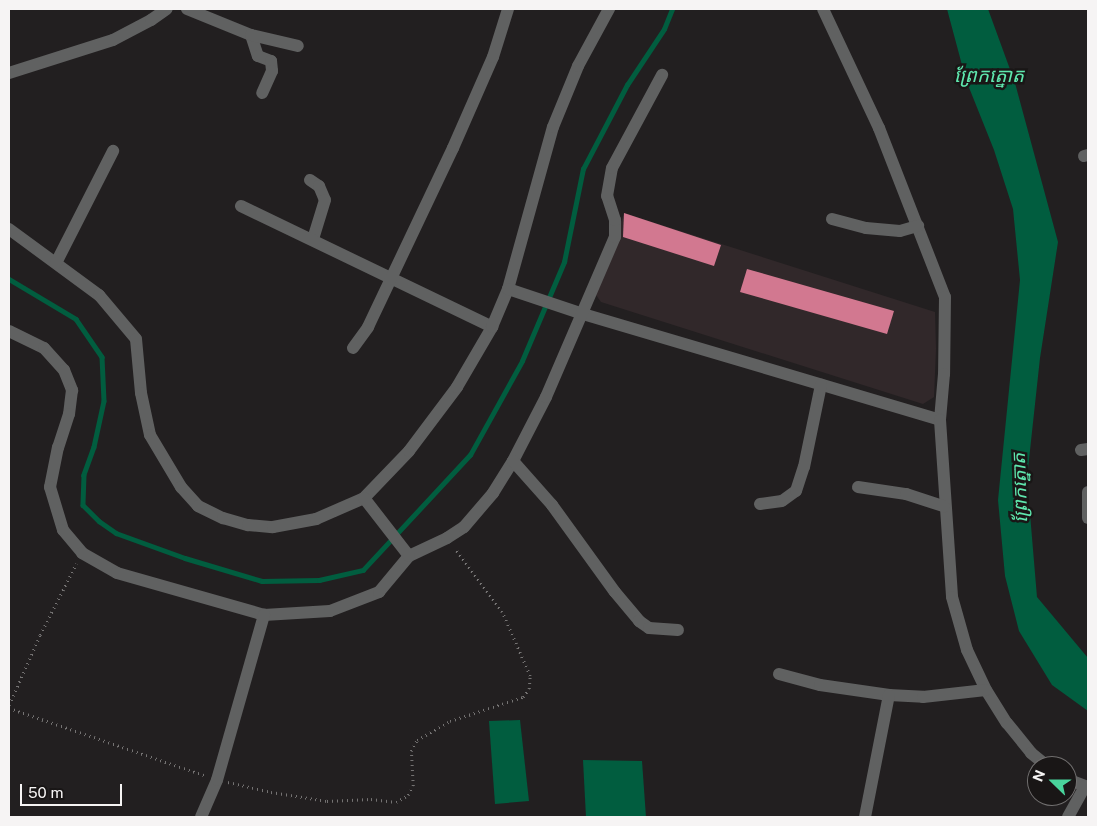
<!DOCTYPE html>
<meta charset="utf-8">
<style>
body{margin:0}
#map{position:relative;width:1097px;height:826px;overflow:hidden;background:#221f20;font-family:"Public Sans","Noto Sans Khmer",sans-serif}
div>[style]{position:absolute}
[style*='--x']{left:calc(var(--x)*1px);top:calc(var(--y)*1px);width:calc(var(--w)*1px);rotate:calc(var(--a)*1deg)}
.built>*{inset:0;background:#31282a}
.water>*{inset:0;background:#015d3f}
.stream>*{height:4.5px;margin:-2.25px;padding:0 2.25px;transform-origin:2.25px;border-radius:2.25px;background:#015d3f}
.building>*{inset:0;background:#d27890}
.path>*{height:2.5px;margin-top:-1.25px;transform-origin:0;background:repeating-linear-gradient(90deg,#757373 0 1px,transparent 0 5px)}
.minor>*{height:12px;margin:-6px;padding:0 6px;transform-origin:6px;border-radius:6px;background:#606161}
span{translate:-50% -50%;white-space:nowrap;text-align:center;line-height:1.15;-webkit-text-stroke:5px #191616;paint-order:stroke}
.water-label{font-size:19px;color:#5fe7ae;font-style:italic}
.frame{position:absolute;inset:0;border:10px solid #f6f4f4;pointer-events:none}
.north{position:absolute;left:1027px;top:756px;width:50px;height:50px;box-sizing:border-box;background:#191616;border:1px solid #716f6f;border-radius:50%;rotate:292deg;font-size:14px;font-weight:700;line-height:20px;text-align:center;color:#f6f4f4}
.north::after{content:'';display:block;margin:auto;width:18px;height:22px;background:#49d49c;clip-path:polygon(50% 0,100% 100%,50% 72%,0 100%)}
.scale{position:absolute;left:20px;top:784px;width:102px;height:22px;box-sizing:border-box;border:2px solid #f6f4f4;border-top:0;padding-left:6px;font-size:15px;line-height:18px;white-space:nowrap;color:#f6f4f4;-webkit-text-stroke:4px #191616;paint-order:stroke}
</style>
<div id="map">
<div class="built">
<div style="clip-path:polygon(624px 213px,935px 312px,936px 349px,934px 397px,923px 404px,601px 302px,596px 295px)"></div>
</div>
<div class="water">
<div style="clip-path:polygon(947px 9px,988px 9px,1015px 83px,1058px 242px,1040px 358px,1027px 478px,1037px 597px,1088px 658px,1088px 711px,1052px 685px,1019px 631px,1005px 576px,998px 500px,1020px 280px,1013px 209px,994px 150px,966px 80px)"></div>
<div style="clip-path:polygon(520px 720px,529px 801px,495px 804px,489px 721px)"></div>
<div style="clip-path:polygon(583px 760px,642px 761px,646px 817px,586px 817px)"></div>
</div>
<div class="stream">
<div style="--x:9;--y:279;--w:78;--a:30.8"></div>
<div style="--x:76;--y:319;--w:46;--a:55.6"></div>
<div style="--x:102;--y:357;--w:44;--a:87.4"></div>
<div style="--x:104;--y:401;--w:47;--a:102.3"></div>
<div style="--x:94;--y:447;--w:30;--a:110"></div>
<div style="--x:84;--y:475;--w:30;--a:92"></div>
<div style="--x:83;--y:505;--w:23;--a:45"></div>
<div style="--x:99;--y:521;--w:21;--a:35"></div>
<div style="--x:116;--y:533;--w:73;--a:19.9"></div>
<div style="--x:185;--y:558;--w:80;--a:16.6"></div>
<div style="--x:262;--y:581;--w:57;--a:-1"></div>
<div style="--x:319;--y:580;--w:45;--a:-12.8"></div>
<div style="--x:363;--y:570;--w:157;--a:-47.1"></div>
<div style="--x:470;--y:455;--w:107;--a:-61"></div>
<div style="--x:522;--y:361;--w:108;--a:-67"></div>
<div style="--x:564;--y:262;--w:95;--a:-78.5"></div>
<div style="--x:583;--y:169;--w:95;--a:-62.4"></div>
<div style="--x:627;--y:85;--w:67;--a:-56.5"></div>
<div style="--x:664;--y:29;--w:22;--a:-68"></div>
</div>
<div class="building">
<div style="clip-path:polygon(624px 213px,721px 245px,714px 266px,623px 237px)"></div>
<div style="clip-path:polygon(747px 269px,894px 311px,887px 334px,740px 292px)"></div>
</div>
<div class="path">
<div style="--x:9;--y:705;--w:77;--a:-66.1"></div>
<div style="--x:40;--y:635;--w:80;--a:-63.1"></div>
<div style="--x:9;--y:708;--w:208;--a:19"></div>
<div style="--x:228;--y:782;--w:44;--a:13.1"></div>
<div style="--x:271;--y:792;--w:57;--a:9.1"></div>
<div style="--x:327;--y:801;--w:44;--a:-2.6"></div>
<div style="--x:371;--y:799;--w:25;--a:7"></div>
<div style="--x:396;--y:802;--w:14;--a:-30"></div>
<div style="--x:408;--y:795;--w:10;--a:-61"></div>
<div style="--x:413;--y:786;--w:35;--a:-93"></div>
<div style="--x:411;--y:751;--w:13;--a:-61"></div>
<div style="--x:417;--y:740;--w:38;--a:-30"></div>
<div style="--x:450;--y:721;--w:77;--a:-18.2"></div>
<div style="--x:523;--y:697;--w:10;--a:-53"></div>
<div style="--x:529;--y:689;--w:13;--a:-86"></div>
<div style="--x:530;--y:676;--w:70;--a:-113.6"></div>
<div style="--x:502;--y:612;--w:79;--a:-126.7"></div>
</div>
<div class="minor">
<div style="--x:187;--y:9;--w:69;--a:22.1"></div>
<div style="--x:251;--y:35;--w:22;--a:72"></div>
<div style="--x:258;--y:56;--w:14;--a:21"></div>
<div style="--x:271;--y:61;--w:10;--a:84"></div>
<div style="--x:272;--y:71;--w:24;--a:114"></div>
<div style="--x:823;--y:9;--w:132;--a:64.8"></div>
<div style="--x:879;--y:128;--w:181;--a:68.7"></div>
<div style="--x:945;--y:297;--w:77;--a:90.7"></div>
<div style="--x:944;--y:374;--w:46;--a:95"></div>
<div style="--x:251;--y:35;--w:48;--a:13.2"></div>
<div style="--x:9;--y:73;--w:109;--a:-17.6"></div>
<div style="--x:113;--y:40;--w:43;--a:-27.8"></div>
<div style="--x:151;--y:20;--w:19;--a:-35"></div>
<div style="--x:1084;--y:156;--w:4;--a:-14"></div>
<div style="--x:310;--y:180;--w:11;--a:34"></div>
<div style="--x:319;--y:186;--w:15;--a:67"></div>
<div style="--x:325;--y:200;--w:41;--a:107.1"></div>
<div style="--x:241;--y:206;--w:279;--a:25.7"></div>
<div style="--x:832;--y:219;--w:35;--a:15"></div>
<div style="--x:866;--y:228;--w:34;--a:5"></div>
<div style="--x:900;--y:231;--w:19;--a:-16"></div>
<div style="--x:9;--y:229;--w:112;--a:36.3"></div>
<div style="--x:99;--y:295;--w:57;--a:49.9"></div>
<div style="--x:136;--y:339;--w:54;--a:84.7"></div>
<div style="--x:141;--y:393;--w:43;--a:77.9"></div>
<div style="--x:150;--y:435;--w:61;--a:59.2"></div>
<div style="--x:181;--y:487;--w:25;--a:48"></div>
<div style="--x:198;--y:506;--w:28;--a:26"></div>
<div style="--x:223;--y:518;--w:26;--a:16"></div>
<div style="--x:248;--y:525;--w:25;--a:5"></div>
<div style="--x:273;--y:527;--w:44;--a:-10.5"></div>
<div style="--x:316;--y:519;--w:52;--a:-23.6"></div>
<div style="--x:364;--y:498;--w:65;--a:-46.2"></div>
<div style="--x:409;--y:451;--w:80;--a:-53.1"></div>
<div style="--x:457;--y:387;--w:69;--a:-59.7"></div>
<div style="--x:492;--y:327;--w:41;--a:-67.2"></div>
<div style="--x:508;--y:289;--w:168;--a:-74.5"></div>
<div style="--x:553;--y:127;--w:66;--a:-67.7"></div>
<div style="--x:578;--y:66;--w:65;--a:-61.5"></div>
<div style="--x:56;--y:263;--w:126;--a:-63"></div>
<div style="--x:508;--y:289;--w:79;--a:18.4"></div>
<div style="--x:583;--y:314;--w:372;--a:16.5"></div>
<div style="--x:940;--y:420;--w:177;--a:86.1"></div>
<div style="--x:952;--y:597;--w:55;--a:74.2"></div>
<div style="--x:967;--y:650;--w:44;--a:64.6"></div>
<div style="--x:986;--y:690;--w:39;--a:58"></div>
<div style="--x:1007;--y:723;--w:38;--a:51"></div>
<div style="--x:1031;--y:753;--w:21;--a:39"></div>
<div style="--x:9;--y:331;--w:39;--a:26"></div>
<div style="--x:44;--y:348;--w:30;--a:48"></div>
<div style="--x:64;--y:370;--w:22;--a:68"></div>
<div style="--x:72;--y:390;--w:24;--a:97"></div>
<div style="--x:69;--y:414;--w:35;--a:108"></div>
<div style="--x:58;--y:447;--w:41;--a:101.3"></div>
<div style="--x:50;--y:487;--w:45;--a:73.2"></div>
<div style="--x:63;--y:530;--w:30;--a:50"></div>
<div style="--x:82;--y:553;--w:40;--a:29.7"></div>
<div style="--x:117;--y:573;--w:153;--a:15.9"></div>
<div style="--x:264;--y:615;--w:66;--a:-3.5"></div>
<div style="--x:330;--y:611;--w:53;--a:-21.2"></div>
<div style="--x:379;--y:592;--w:47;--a:-50.2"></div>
<div style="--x:409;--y:556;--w:42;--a:-25.3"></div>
<div style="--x:447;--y:538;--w:20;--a:-33"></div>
<div style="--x:464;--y:527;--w:45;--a:-49.5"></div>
<div style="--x:493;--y:493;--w:38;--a:-58"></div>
<div style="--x:513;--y:461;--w:72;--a:-62.7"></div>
<div style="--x:546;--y:397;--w:174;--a:-66.7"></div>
<div style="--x:615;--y:237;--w:17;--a:-90"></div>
<div style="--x:615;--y:220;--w:25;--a:-108"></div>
<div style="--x:607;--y:196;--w:28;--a:-80"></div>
<div style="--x:612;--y:168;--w:106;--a:-61.7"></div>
<div style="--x:353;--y:348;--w:26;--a:-54"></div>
<div style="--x:368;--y:327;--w:198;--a:-64.6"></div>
<div style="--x:453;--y:148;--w:99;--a:-66.3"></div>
<div style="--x:493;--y:57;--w:50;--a:-72.6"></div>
<div style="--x:1081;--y:450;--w:7;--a:-8"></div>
<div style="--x:513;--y:461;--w:59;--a:48.4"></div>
<div style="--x:552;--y:505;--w:107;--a:54.1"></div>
<div style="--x:615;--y:592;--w:38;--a:50"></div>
<div style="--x:639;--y:621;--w:12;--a:35"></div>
<div style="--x:649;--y:628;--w:29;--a:4"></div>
<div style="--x:858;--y:487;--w:49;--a:8.3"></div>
<div style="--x:906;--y:494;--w:40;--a:18"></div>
<div style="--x:1088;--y:492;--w:26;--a:90"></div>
<div style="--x:364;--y:498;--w:73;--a:52.2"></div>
<div style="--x:760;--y:504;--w:22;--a:-8"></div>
<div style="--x:782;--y:501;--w:17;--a:-36"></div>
<div style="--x:796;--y:491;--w:25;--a:-72"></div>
<div style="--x:804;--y:467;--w:84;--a:-78.3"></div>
<div style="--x:779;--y:674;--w:42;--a:15"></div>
<div style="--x:820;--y:685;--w:70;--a:8.2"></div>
<div style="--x:889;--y:695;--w:34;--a:3"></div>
<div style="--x:923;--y:697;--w:63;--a:-6.3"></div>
<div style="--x:1067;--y:779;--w:22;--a:21"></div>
<div style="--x:201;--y:817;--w:40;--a:-66.6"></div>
<div style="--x:217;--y:780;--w:172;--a:-74.1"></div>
<div style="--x:865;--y:817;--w:124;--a:-78.9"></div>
<div style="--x:1068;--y:817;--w:35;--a:-61"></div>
</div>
<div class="water-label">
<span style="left:989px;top:76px">ព្រែកត្នោត</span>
<span style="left:1020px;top:488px;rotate:-92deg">ព្រែកត្នោត</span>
</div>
<div class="frame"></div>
<div class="north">N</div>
<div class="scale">50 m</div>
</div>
